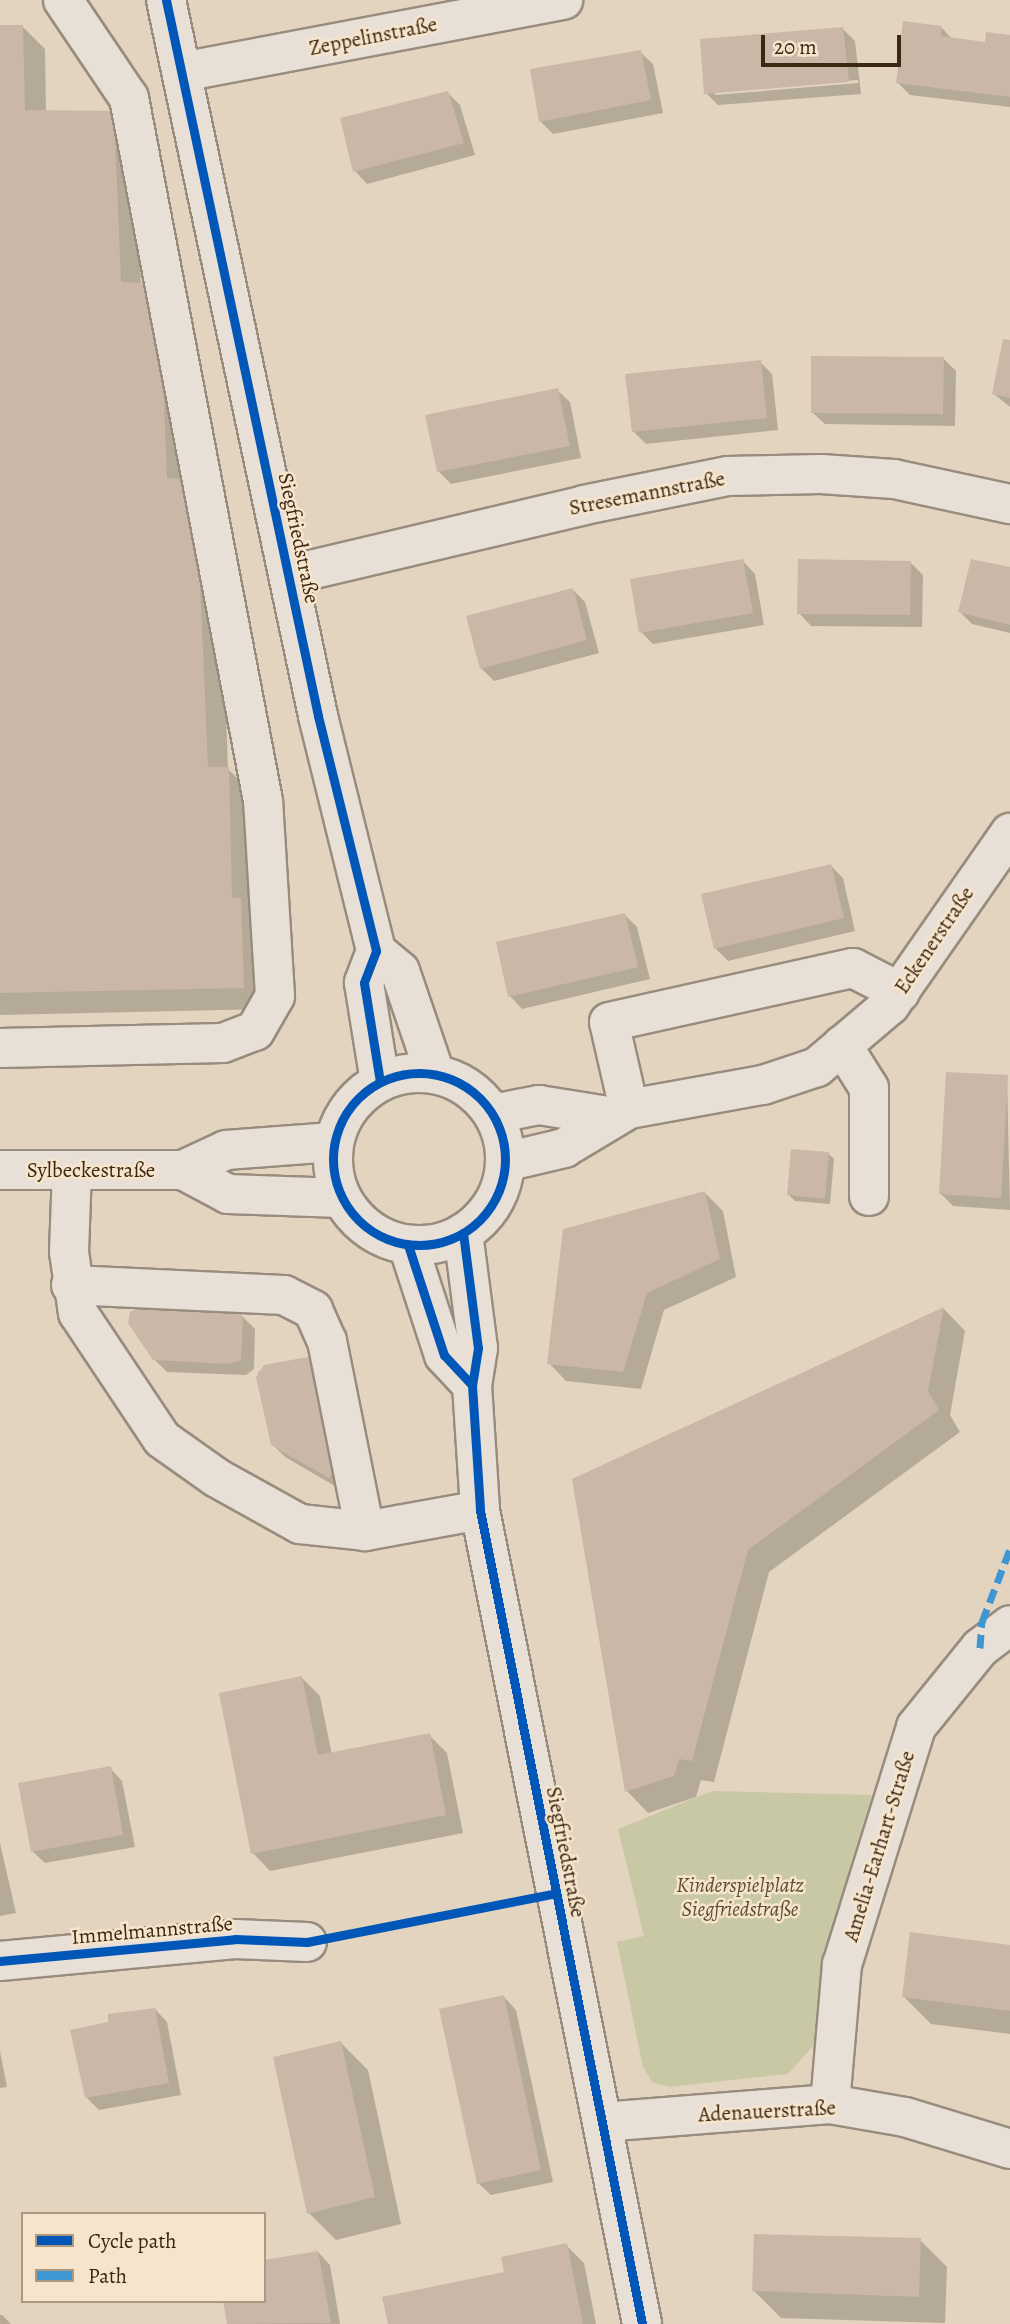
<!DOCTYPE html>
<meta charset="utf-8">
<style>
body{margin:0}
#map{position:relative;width:1010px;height:2324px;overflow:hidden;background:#e3d4bf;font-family:Alegreya,serif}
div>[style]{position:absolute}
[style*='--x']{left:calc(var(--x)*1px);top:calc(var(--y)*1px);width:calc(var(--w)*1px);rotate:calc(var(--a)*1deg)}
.green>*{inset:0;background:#c9c8a5}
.shadow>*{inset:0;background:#0003}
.building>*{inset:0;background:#cab7a8}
.roads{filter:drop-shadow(2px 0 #988c7e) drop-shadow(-2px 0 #988c7e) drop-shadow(0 2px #988c7e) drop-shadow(0 -2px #988c7e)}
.minor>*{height:38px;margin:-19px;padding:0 19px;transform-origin:19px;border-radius:19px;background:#e8e0d6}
.minor>.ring{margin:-19px;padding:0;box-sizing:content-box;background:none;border:38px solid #e8e0d6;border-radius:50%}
.quiet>*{height:7px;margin-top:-3.5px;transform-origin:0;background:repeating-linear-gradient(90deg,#3e96d3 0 14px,transparent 0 21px)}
.cycleway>*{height:9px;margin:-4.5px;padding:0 4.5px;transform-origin:4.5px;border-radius:4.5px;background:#0057b8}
.cycleway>.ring{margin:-4.5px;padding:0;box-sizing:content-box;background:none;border:9px solid #0057b8;border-radius:50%}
span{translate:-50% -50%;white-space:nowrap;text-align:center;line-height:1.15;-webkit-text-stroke:5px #f7e4cc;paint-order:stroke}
.street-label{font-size:21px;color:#3b2813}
.park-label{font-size:21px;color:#594e32;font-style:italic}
.legend{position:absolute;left:21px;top:2212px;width:245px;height:91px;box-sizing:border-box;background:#f7e4cc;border:2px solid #ac9982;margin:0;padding:9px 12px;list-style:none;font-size:21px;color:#3b2813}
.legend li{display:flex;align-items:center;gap:14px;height:35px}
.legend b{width:35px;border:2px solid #ac9982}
.scale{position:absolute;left:761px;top:35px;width:140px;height:32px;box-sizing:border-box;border:4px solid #3b2813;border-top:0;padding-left:9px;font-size:21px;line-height:24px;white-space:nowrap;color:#3b2813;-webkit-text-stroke:5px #f7e4cc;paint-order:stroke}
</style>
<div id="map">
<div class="green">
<div style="clip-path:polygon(712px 1791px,872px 1795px,850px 1866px,815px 2044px,788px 2074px,669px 2087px,652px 2082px,643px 2067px,617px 1942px,644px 1936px,618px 1829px)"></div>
</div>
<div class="shadow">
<div style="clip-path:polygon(0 27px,23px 27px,45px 49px,46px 112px,113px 113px,135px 135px,141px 285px,222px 604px,228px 769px,250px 791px,265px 1009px,0 1015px)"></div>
<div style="clip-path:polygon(941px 27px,953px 40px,987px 44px,1010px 37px,1010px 107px,910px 95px,897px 82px)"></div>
<div style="clip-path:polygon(evenodd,843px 29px,855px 41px,861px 94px,718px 105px,706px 93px,843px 29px,858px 80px,858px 83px,715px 95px,715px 91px,858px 80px)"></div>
<div style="clip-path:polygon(640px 52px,653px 64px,663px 113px,553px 134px,541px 122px)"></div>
<div style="clip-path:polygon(448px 93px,460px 105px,475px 155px,367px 184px,355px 171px)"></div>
<div style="clip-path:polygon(1010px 342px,1010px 407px,994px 394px)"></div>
<div style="clip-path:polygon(944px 359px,956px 371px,955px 426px,825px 424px,812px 412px)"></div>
<div style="clip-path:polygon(760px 362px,772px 374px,778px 430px,646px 444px,633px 431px)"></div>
<div style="clip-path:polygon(557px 390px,570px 402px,581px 458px,451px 484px,438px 471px)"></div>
<div style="clip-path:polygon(743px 561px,755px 574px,764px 625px,653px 644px,641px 632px)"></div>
<div style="clip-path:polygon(910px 562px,923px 575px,922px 627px,811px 626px,799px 613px)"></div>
<div style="clip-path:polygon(1010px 569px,1010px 633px,972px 624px,960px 612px)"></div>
<div style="clip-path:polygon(573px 590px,585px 602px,599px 653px,494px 681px,481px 668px)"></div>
<div style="clip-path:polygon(831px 866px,843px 878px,855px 931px,728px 961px,715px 948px)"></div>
<div style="clip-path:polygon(625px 915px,637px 927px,650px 979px,522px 1009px,510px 996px)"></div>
<div style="clip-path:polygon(1007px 1076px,1010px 1210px,953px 1206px,941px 1194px)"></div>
<div style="clip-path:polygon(828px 1153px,834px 1159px,830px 1204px,795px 1201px,789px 1195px)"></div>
<div style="clip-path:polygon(705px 1193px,723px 1211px,736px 1277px,664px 1310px,641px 1389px,566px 1381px,549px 1363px)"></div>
<div style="clip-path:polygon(944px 1309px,965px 1331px,950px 1415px,960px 1432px,769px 1572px,714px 1782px,701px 1780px,696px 1797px,648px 1813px,627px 1791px,574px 1480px)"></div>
<div style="clip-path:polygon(238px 1312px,255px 1329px,254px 1369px,246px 1375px,167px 1372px,154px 1359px)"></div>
<div style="clip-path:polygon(304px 1359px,312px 1363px,340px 1489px,285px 1457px,272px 1444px,258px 1372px)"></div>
<div style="clip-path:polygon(302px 1678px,320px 1696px,332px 1755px,429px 1735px,447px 1753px,463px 1833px,270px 1871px,253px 1853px)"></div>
<div style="clip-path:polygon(110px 1768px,122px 1781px,135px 1847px,45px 1863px,32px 1851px)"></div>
<div style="clip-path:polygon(0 1843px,16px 1913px,0 1916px)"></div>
<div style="clip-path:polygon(1010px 1946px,1010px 2034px,931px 2024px,904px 1997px)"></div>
<div style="clip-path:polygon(504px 1997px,516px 2010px,553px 2182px,491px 2195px,478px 2183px)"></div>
<div style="clip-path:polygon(155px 2009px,167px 2022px,181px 2095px,99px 2110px,87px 2098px,110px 2023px)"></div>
<div style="clip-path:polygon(341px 2043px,368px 2070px,401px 2224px,336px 2240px,309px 2213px)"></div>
<div style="clip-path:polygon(0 2051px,7px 2087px,0 2088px)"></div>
<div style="clip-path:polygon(920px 2240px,947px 2267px,945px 2323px,781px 2318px,754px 2291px)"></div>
<div style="clip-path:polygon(566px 2245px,584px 2263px,596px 2324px,390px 2324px)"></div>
<div style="clip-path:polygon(318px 2252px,330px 2265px,340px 2324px,229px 2324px,225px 2301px,264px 2301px)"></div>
<div style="clip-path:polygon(0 2315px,2px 2315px,11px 2324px,0 2324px)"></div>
</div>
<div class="building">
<div style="clip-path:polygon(903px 21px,942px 26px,941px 36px,985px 42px,986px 32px,1010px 35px,1010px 97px,896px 83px)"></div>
<div style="clip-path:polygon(0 25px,23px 25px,25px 110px,114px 111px,121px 282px,149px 283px,162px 352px,167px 478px,186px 479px,200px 581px,208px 767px,229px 767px,232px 898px,241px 898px,244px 988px,0 993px)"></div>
<div style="clip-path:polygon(843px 27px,849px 82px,704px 94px,700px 39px)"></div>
<div style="clip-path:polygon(641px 50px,651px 100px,539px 122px,530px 69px)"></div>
<div style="clip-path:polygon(448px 91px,464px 143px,353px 172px,340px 118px)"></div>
<div style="clip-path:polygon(1003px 339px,1010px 340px,1010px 398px,992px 394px)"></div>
<div style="clip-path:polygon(811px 356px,944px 357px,943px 414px,811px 413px)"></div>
<div style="clip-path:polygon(761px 360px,767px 418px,632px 432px,625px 374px)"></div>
<div style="clip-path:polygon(558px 388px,570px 446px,437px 472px,425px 415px)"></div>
<div style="clip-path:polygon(743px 559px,753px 613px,639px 633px,630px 579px)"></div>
<div style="clip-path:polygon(798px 559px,911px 561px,910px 615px,797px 614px)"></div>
<div style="clip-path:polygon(971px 559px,1010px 567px,1010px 625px,958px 612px)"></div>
<div style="clip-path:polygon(573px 588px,587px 640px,480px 669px,466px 616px)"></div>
<div style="clip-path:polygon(831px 864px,844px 918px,714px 949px,701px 894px)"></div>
<div style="clip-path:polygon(625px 913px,638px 967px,508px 997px,496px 942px)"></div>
<div style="clip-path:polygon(946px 1072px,1008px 1075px,1001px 1198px,939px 1194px)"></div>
<div style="clip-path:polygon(791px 1149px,829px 1152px,825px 1199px,787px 1195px)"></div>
<div style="clip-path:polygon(705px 1191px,720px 1259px,647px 1293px,623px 1372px,547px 1364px,563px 1229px)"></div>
<div style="clip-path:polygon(140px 1307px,239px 1310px,243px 1319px,241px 1360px,228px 1364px,153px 1360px,128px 1323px,130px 1312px)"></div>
<div style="clip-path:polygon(944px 1307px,928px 1391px,939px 1410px,748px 1550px,692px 1761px,679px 1759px,674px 1776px,625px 1792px,572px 1479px)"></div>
<div style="clip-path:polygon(308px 1357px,335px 1471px,329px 1478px,271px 1445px,256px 1377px,264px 1365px)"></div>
<div style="clip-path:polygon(302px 1676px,318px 1755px,430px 1733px,446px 1815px,251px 1854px,219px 1693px)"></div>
<div style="clip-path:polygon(111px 1766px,123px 1835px,31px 1852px,18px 1783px)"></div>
<div style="clip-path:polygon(910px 1932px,1010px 1945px,1010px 2011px,902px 1997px)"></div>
<div style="clip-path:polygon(504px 1995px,541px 2170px,477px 2184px,439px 2009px)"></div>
<div style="clip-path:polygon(155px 2008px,169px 2083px,85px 2098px,70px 2030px,108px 2022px,108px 2014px)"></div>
<div style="clip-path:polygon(341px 2041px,375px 2197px,307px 2214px,273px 2057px)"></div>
<div style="clip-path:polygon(754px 2234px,921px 2238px,919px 2297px,752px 2291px)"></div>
<div style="clip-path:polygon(567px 2243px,583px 2324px,388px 2324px,382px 2297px,504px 2272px,501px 2257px)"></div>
<div style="clip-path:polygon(318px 2251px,331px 2323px,227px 2324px,223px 2301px,264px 2301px,264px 2260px)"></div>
</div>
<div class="roads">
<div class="minor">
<div style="--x:166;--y:0;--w:732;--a:78.01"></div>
<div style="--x:318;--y:716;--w:242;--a:76.1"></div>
<div style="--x:376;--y:951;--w:34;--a:111"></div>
<div style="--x:364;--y:983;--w:100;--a:80.8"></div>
<div style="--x:182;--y:72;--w:388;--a:-10.7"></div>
<div style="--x:289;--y:575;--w:303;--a:-13.3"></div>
<div style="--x:584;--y:505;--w:147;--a:-11.4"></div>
<div style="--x:728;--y:476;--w:93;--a:-1.2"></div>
<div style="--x:821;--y:474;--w:73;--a:3.9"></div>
<div style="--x:894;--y:479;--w:119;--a:12.2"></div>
<div style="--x:376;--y:951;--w:31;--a:40"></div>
<div style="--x:400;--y:971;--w:109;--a:71.2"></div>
<div style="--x:842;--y:1045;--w:51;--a:57.9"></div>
<div style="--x:869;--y:1088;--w:108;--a:90"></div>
<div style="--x:0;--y:1048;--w:223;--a:-1.3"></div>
<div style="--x:223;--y:1043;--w:34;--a:-21"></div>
<div style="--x:255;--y:1031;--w:40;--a:-60.3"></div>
<div style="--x:275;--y:996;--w:195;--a:-93.5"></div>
<div style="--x:263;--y:801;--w:716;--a:-100.79"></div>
<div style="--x:129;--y:98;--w:118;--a:-124"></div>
<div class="ring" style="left:333px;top:1073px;width:134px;height:134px"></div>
<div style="--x:629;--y:1109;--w:89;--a:-102.9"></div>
<div style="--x:609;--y:1022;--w:250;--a:-12.5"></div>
<div style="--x:853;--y:968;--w:53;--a:27.1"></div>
<div style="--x:493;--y:1114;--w:47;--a:-11.1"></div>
<div style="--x:539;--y:1105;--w:76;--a:9.1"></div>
<div style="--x:505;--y:1162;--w:61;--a:-13.3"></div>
<div style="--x:564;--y:1148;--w:76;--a:-31"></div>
<div style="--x:629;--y:1109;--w:136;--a:-10.2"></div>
<div style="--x:763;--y:1085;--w:57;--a:-18.4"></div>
<div style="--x:817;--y:1067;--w:96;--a:-40.3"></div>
<div style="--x:890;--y:1005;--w:210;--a:-55.1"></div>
<div style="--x:0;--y:1170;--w:183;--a:0"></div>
<div style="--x:183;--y:1170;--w:47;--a:-24.9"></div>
<div style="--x:226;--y:1150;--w:107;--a:-4.3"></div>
<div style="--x:72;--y:1170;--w:82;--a:92.1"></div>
<div style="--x:69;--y:1252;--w:62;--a:81.6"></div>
<div style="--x:78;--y:1313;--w:151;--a:56.3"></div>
<div style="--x:162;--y:1439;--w:67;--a:35.3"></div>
<div style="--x:217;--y:1478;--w:95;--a:29"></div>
<div style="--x:300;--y:1524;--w:65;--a:6.1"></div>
<div style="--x:365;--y:1531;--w:117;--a:-10.3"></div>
<div style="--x:183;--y:1170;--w:51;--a:28.1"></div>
<div style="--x:228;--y:1194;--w:113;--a:2"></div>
<div style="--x:463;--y:1233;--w:116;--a:82.6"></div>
<div style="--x:478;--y:1348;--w:37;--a:99"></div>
<div style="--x:472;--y:1385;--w:125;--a:86.3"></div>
<div style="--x:480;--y:1510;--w:830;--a:78.74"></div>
<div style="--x:408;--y:1245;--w:116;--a:71.9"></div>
<div style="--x:444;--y:1355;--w:41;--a:47"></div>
<div style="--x:71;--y:1285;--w:213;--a:2.7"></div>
<div style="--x:284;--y:1295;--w:33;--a:27"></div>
<div style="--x:313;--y:1310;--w:34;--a:66"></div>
<div style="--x:327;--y:1341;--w:194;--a:78.7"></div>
<div style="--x:0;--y:1961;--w:236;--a:-5.3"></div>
<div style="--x:235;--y:1939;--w:72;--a:2.4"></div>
<div style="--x:830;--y:2104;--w:140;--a:-85.1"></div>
<div style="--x:842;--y:1965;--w:249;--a:-72.7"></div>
<div style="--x:916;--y:1727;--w:102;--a:-51"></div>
<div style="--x:980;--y:1648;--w:38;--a:-37"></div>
<div style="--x:602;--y:2122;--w:229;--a:-4.5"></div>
<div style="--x:830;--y:2104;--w:76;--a:9.8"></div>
<div style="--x:905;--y:2117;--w:110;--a:16.9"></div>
</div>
</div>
<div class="quiet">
<div style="--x:980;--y:1648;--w:26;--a:-86"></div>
<div style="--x:982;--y:1622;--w:78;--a:-69"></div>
</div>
<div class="cycleway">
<div style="--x:166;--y:0;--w:732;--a:78.01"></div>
<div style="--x:318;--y:716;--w:242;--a:76.1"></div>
<div style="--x:376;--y:951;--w:34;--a:111"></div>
<div style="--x:364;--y:983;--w:100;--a:80.8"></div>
<div class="ring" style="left:333px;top:1073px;width:163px;height:163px"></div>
<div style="--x:463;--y:1233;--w:116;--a:82.6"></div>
<div style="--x:478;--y:1348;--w:37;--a:99"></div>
<div style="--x:472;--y:1385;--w:125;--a:86.3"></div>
<div style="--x:480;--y:1510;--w:830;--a:78.74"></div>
<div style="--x:408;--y:1245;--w:116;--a:71.9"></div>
<div style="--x:444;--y:1355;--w:41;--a:47"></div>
<div style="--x:0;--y:1961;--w:236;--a:-5.3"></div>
<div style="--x:235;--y:1939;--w:72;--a:2.4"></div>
<div style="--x:307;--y:1942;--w:254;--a:-11.1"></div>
</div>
<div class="street-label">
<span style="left:373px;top:36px;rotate:-11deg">Zeppelinstraße</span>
<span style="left:647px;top:493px;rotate:-11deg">Stresemannstraße</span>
<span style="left:299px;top:538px;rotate:78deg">Siegfriedstraße</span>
<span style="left:934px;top:940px;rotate:-56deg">Eckenerstraße</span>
<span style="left:91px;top:1170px">Sylbeckestraße</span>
<span style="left:879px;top:1846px;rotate:-73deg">Amelia-Earhart-Straße</span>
<span style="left:566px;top:1852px;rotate:79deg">Siegfriedstraße</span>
<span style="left:152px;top:1930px;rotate:-5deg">Immelmannstraße</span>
<span style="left:767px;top:2111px;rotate:-3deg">Adenauerstraße</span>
</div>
<div class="park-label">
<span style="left:740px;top:1897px">Kinderspielplatz<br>Siegfriedstraße</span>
</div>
<ul class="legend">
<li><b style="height:9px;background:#0057b8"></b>Cycle path</li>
<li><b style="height:9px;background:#3e96d3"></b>Path</li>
</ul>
<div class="scale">20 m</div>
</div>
